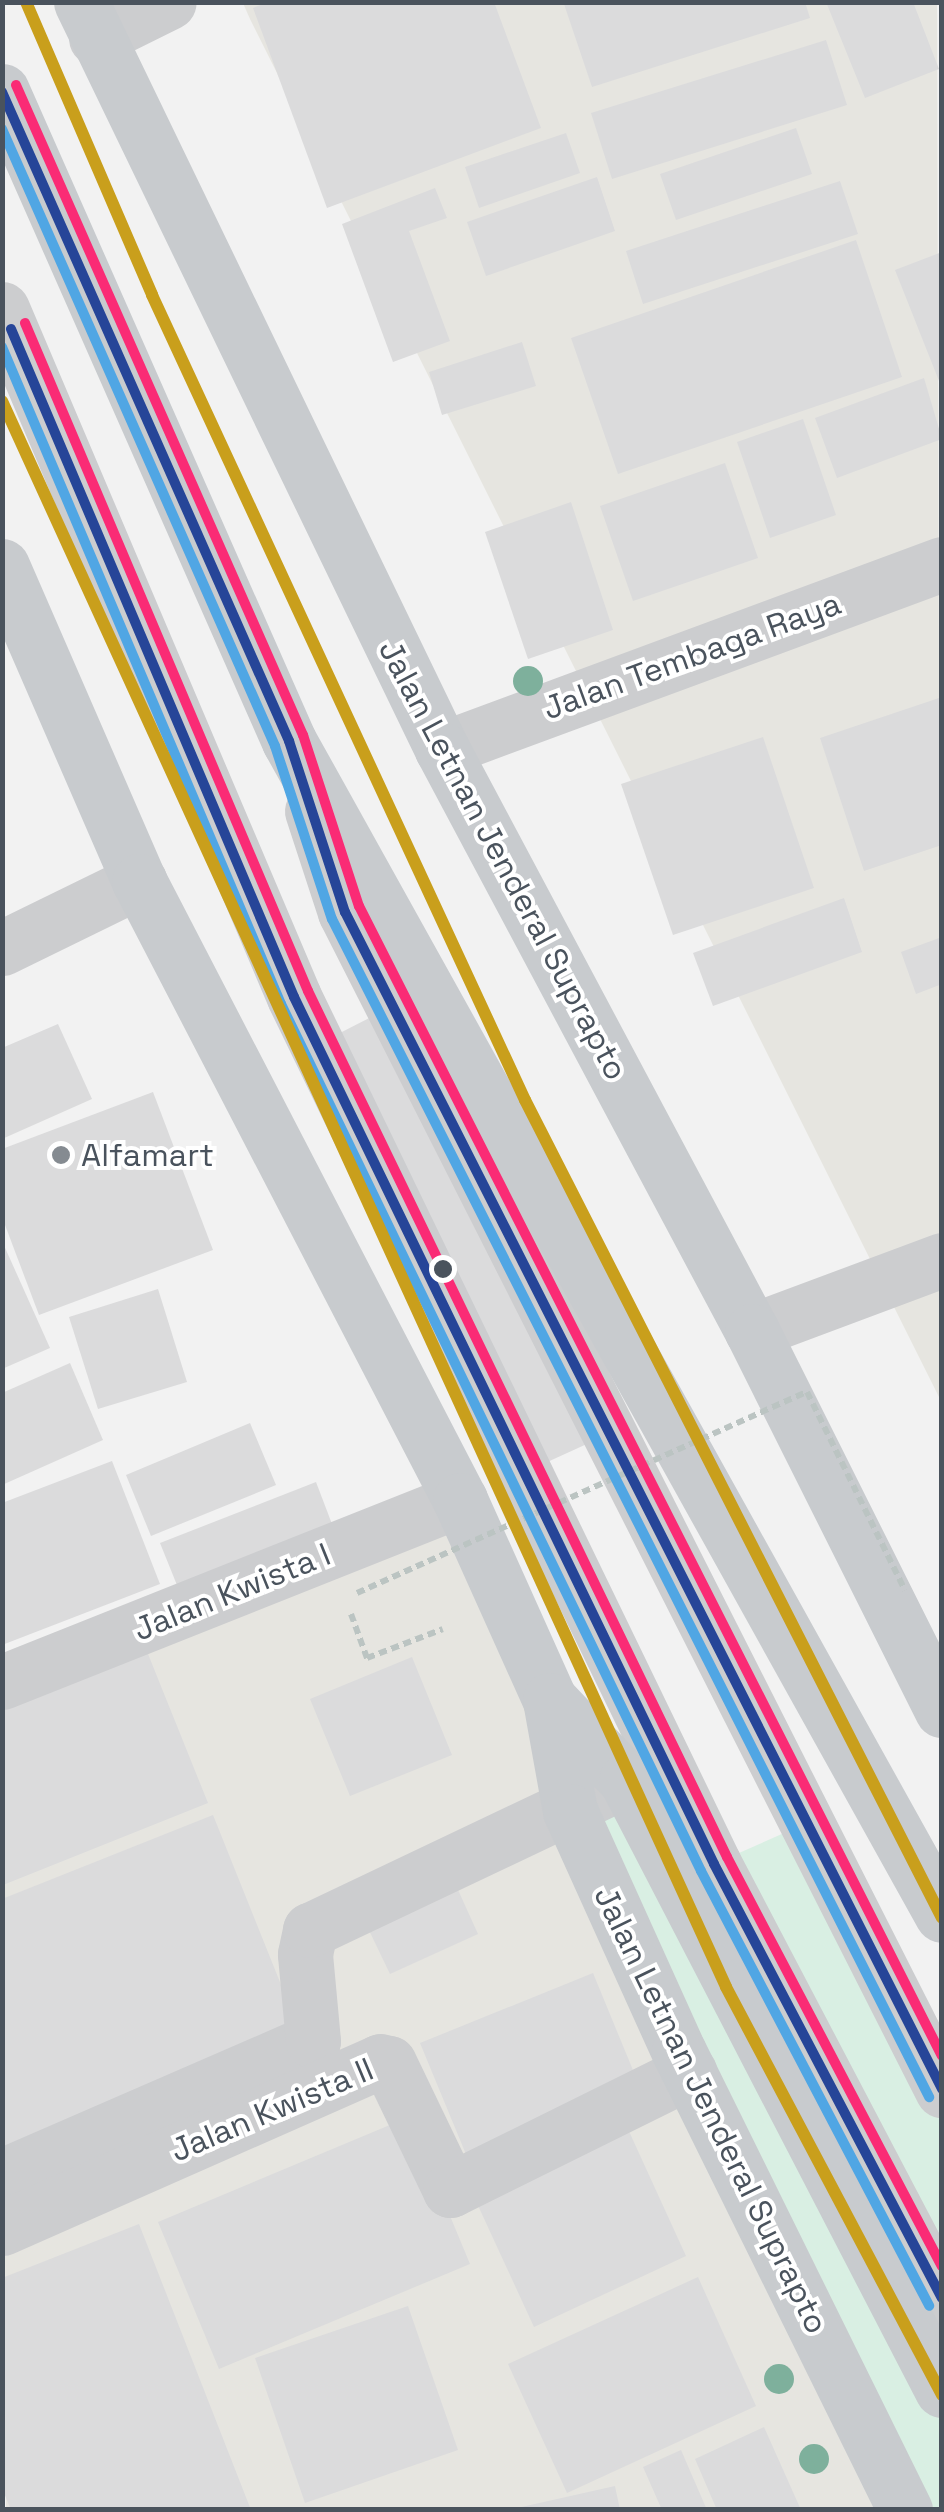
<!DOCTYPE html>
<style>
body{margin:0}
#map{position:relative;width:944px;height:2512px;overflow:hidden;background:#f2f2f2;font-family:"Space Grotesk",sans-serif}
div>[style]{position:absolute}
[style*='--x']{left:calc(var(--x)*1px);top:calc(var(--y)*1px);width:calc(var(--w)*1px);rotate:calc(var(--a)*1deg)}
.commercial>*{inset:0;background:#e6e5e0}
.green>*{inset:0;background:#d9efe3}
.building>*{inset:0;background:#dbdbdc}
.path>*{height:6px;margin-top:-3px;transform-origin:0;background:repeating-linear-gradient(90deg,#bbc4c2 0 8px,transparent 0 13px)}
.minor>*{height:55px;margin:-27.5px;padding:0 27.5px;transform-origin:27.5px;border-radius:27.5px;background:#cccdcf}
.major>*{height:55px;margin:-27.5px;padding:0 27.5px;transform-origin:27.5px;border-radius:27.5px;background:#c8cbce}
.path-bridge>*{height:6px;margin-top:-3px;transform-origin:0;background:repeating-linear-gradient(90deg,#bbc4c2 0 8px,transparent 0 13px)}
.bus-1>*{height:10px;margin:-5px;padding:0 5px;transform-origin:5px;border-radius:5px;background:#264598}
.bus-2>*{height:10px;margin:-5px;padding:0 5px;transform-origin:5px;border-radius:5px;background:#50a6e4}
.bus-3>*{height:10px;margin:-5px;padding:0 5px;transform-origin:5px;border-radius:5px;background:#fa2b75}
.metro-1>*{height:12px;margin:-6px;padding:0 6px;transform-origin:6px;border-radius:6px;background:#c99f1c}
.trees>*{width:30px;height:30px;margin:-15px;border-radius:50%;background:#7eb09c}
.dots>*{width:28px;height:28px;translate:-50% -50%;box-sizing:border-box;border:5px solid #fff;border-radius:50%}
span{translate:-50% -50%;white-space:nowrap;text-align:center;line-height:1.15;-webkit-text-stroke:8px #fff;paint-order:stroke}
.street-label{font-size:32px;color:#4a535d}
.poi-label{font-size:32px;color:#4a535d}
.left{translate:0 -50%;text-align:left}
.frame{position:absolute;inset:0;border:5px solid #4a535d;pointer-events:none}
</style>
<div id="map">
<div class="commercial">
<div style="clip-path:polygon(243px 3px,937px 3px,941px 1401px,250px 19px)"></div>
<div style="clip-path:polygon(460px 1500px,906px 2509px,6px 2510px,3px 1696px)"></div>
</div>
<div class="green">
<div style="clip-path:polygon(626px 1780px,941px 2389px,941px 2509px,905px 2509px,570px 1811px)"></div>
<div style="clip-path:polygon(809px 1822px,941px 2087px,941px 2299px,714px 1864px)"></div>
</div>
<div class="building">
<div style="clip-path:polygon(268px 2px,494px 2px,541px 128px,327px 208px,253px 8px)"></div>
<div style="clip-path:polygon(805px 2px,810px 18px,592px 87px,564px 4px)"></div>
<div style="clip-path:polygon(826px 2px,913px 2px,939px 69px,865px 98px)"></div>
<div style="clip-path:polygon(826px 40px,847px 105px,612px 179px,591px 113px)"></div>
<div style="clip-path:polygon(796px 128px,812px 174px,676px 220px,660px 174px)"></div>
<div style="clip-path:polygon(566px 133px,580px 173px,479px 208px,465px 167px)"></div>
<div style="clip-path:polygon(597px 177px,615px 231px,486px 276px,467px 222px)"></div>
<div style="clip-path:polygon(840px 181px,858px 234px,643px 304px,626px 251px)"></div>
<div style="clip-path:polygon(435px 188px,447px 218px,409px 231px,450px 341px,393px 362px,342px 224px)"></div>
<div style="clip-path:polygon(856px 240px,902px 377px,618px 474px,571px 338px)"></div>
<div style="clip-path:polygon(942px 252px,942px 386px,941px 386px,895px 270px)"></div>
<div style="clip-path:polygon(522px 342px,536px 386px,442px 415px,429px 372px)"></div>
<div style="clip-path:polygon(924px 378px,942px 439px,837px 478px,815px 418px)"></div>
<div style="clip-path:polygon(803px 419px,836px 515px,770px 538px,737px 442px)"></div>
<div style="clip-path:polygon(725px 463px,758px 558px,633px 601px,600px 506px)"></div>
<div style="clip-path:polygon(571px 502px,613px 630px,528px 659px,485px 532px)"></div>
<div style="clip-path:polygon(942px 697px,942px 845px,864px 871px,820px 738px)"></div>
<div style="clip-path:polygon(763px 737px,814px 888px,673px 935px,621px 784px)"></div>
<div style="clip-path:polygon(844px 898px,862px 952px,713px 1006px,693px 953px)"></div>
<div style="clip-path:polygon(942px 937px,942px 984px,916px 994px,901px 952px)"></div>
<div style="clip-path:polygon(381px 1012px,589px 1443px,543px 1464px,336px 1035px)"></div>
<div style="clip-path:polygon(58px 1024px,92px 1099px,2px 1139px,2px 1048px)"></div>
<div style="clip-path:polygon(153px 1092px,213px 1250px,39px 1315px,2px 1217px,2px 1149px)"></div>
<div style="clip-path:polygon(2px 1241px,50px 1348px,2px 1369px)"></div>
<div style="clip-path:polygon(158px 1289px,187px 1382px,98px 1409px,69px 1317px)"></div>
<div style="clip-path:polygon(70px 1363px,103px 1440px,2px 1485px,2px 1393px)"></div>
<div style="clip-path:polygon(250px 1423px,276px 1485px,151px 1536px,126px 1475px)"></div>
<div style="clip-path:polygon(112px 1461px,160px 1584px,2px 1645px,2px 1503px)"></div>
<div style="clip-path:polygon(316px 1482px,340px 1545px,185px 1605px,160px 1543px)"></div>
<div style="clip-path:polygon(142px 1639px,208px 1803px,3px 1885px,2px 1695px)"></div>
<div style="clip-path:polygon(412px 1657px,452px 1755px,350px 1796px,310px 1699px)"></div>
<div style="clip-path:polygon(213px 1815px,300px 2032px,2px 2153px,2px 1899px)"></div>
<div style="clip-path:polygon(454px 1881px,478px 1934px,390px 1974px,365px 1922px)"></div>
<div style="clip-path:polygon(593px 1973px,642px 2092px,470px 2164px,420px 2043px)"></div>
<div style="clip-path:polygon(622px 2116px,686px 2256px,534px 2327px,469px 2186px)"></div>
<div style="clip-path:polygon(409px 2117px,470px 2264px,219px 2369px,158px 2222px)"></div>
<div style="clip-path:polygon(139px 2224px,251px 2510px,11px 2510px,2px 2488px,2px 2278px)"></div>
<div style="clip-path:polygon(698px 2277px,756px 2406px,567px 2493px,508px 2364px)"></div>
<div style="clip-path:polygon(408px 2306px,458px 2450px,305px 2503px,255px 2358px)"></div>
<div style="clip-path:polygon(764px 2427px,801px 2510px,717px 2510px,695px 2459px)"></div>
<div style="clip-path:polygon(681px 2450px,707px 2510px,662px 2510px,643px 2467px)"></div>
<div style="clip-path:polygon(615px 2486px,620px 2510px,517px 2510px,517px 2508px)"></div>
</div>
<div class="path">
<div style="--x:351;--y:1614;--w:47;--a:70"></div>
<div style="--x:367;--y:1658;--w:81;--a:-20.9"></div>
</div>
<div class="minor">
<div style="--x:96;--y:38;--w:81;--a:-26.3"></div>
<div style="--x:2;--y:309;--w:747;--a:67"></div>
<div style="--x:294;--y:997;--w:963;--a:64.15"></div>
<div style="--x:714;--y:1864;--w:491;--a:62.3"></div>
<div style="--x:442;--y:749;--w:533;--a:-20.3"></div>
<div style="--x:312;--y:811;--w:106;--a:71.9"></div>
<div style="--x:345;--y:912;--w:1321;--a:63.12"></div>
<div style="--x:2;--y:948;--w:153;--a:-26.1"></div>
<div style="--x:752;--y:1331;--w:203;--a:-20.5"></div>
<div style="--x:2;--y:1682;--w:493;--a:-21.7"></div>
<div style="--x:2;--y:2176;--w:339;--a:-23.5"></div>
<div style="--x:313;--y:2041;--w:87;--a:-95.3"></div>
<div style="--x:305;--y:1954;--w:25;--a:-78"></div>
<div style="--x:310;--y:1930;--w:350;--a:-25.4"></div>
<div style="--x:2;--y:2228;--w:413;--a:-23.8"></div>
<div style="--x:380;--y:2061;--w:9;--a:13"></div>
<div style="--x:389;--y:2063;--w:141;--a:64.3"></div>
<div style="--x:450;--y:2190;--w:267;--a:-26.3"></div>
</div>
<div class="major">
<div style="--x:81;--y:2;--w:830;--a:64.21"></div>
<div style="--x:442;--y:749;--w:659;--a:61.96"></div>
<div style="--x:752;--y:1331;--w:424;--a:63.4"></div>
<div style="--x:2;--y:91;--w:711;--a:66.18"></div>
<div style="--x:289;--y:741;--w:1343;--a:60.92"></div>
<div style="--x:2;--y:566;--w:344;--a:66.5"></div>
<div style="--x:139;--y:881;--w:697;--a:62.59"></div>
<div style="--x:460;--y:1500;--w:219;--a:65.8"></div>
<div style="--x:550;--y:1700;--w:113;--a:79.8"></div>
<div style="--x:570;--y:1811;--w:265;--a:65.7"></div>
<div style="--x:679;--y:2052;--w:511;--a:63.74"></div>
<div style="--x:550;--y:1700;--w:110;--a:46.5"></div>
<div style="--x:626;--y:1780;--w:687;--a:62.61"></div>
</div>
<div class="path-bridge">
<div style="--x:357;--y:1593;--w:493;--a:-24.1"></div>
<div style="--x:807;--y:1392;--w:221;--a:63.7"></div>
</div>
<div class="bus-1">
<div style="--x:2;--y:92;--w:710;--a:66.14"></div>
<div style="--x:289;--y:741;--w:180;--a:71.9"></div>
<div style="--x:345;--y:912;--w:1320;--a:63.1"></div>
<div style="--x:11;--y:329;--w:725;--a:67.04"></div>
<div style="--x:294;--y:997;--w:963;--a:64.15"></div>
<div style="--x:714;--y:1864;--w:490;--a:62.3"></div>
</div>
<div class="bus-2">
<div style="--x:2;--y:129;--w:675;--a:66.13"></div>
<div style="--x:275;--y:746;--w:182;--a:71.8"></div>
<div style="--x:332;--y:919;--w:1321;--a:63.12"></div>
<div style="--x:2;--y:347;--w:714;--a:66.99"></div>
<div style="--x:281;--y:1004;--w:963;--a:64.15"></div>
<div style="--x:701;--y:1871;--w:491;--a:62.3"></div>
</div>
<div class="bus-3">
<div style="--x:16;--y:85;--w:711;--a:66.18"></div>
<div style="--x:303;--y:735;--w:180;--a:71.9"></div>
<div style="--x:359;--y:906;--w:1289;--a:63.12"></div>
<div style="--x:25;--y:323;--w:725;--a:67.04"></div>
<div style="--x:308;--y:991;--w:962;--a:64.18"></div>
<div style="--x:727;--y:1857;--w:462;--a:62.3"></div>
</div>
<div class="metro-1">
<div style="--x:26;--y:2;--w:319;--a:66.7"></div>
<div style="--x:152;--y:295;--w:887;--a:65.14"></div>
<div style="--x:525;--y:1100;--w:918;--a:62.99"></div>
<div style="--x:2;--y:401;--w:1743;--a:65.46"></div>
<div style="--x:726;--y:1987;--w:462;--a:62.1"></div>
</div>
<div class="trees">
<div style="left:528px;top:681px"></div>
<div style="left:779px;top:2379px"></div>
<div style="left:814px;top:2459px"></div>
</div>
<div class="dots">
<div style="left:61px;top:1155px;background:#858b91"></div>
<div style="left:443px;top:1269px;background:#4a535d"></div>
</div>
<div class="street-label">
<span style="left:692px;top:656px;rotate:-20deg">Jalan Tembaga Raya</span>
<span style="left:503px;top:860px;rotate:62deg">Jalan Letnan Jenderal Suprapto</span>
<span style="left:232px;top:1592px;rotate:-22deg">Jalan Kwista I</span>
<span style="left:272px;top:2110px;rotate:-23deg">Jalan Kwista II</span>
<span style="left:711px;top:2110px;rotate:64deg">Jalan Letnan Jenderal Suprapto</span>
</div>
<div class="poi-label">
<span class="left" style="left:81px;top:1155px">Alfamart</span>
</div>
<div class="frame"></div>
</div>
